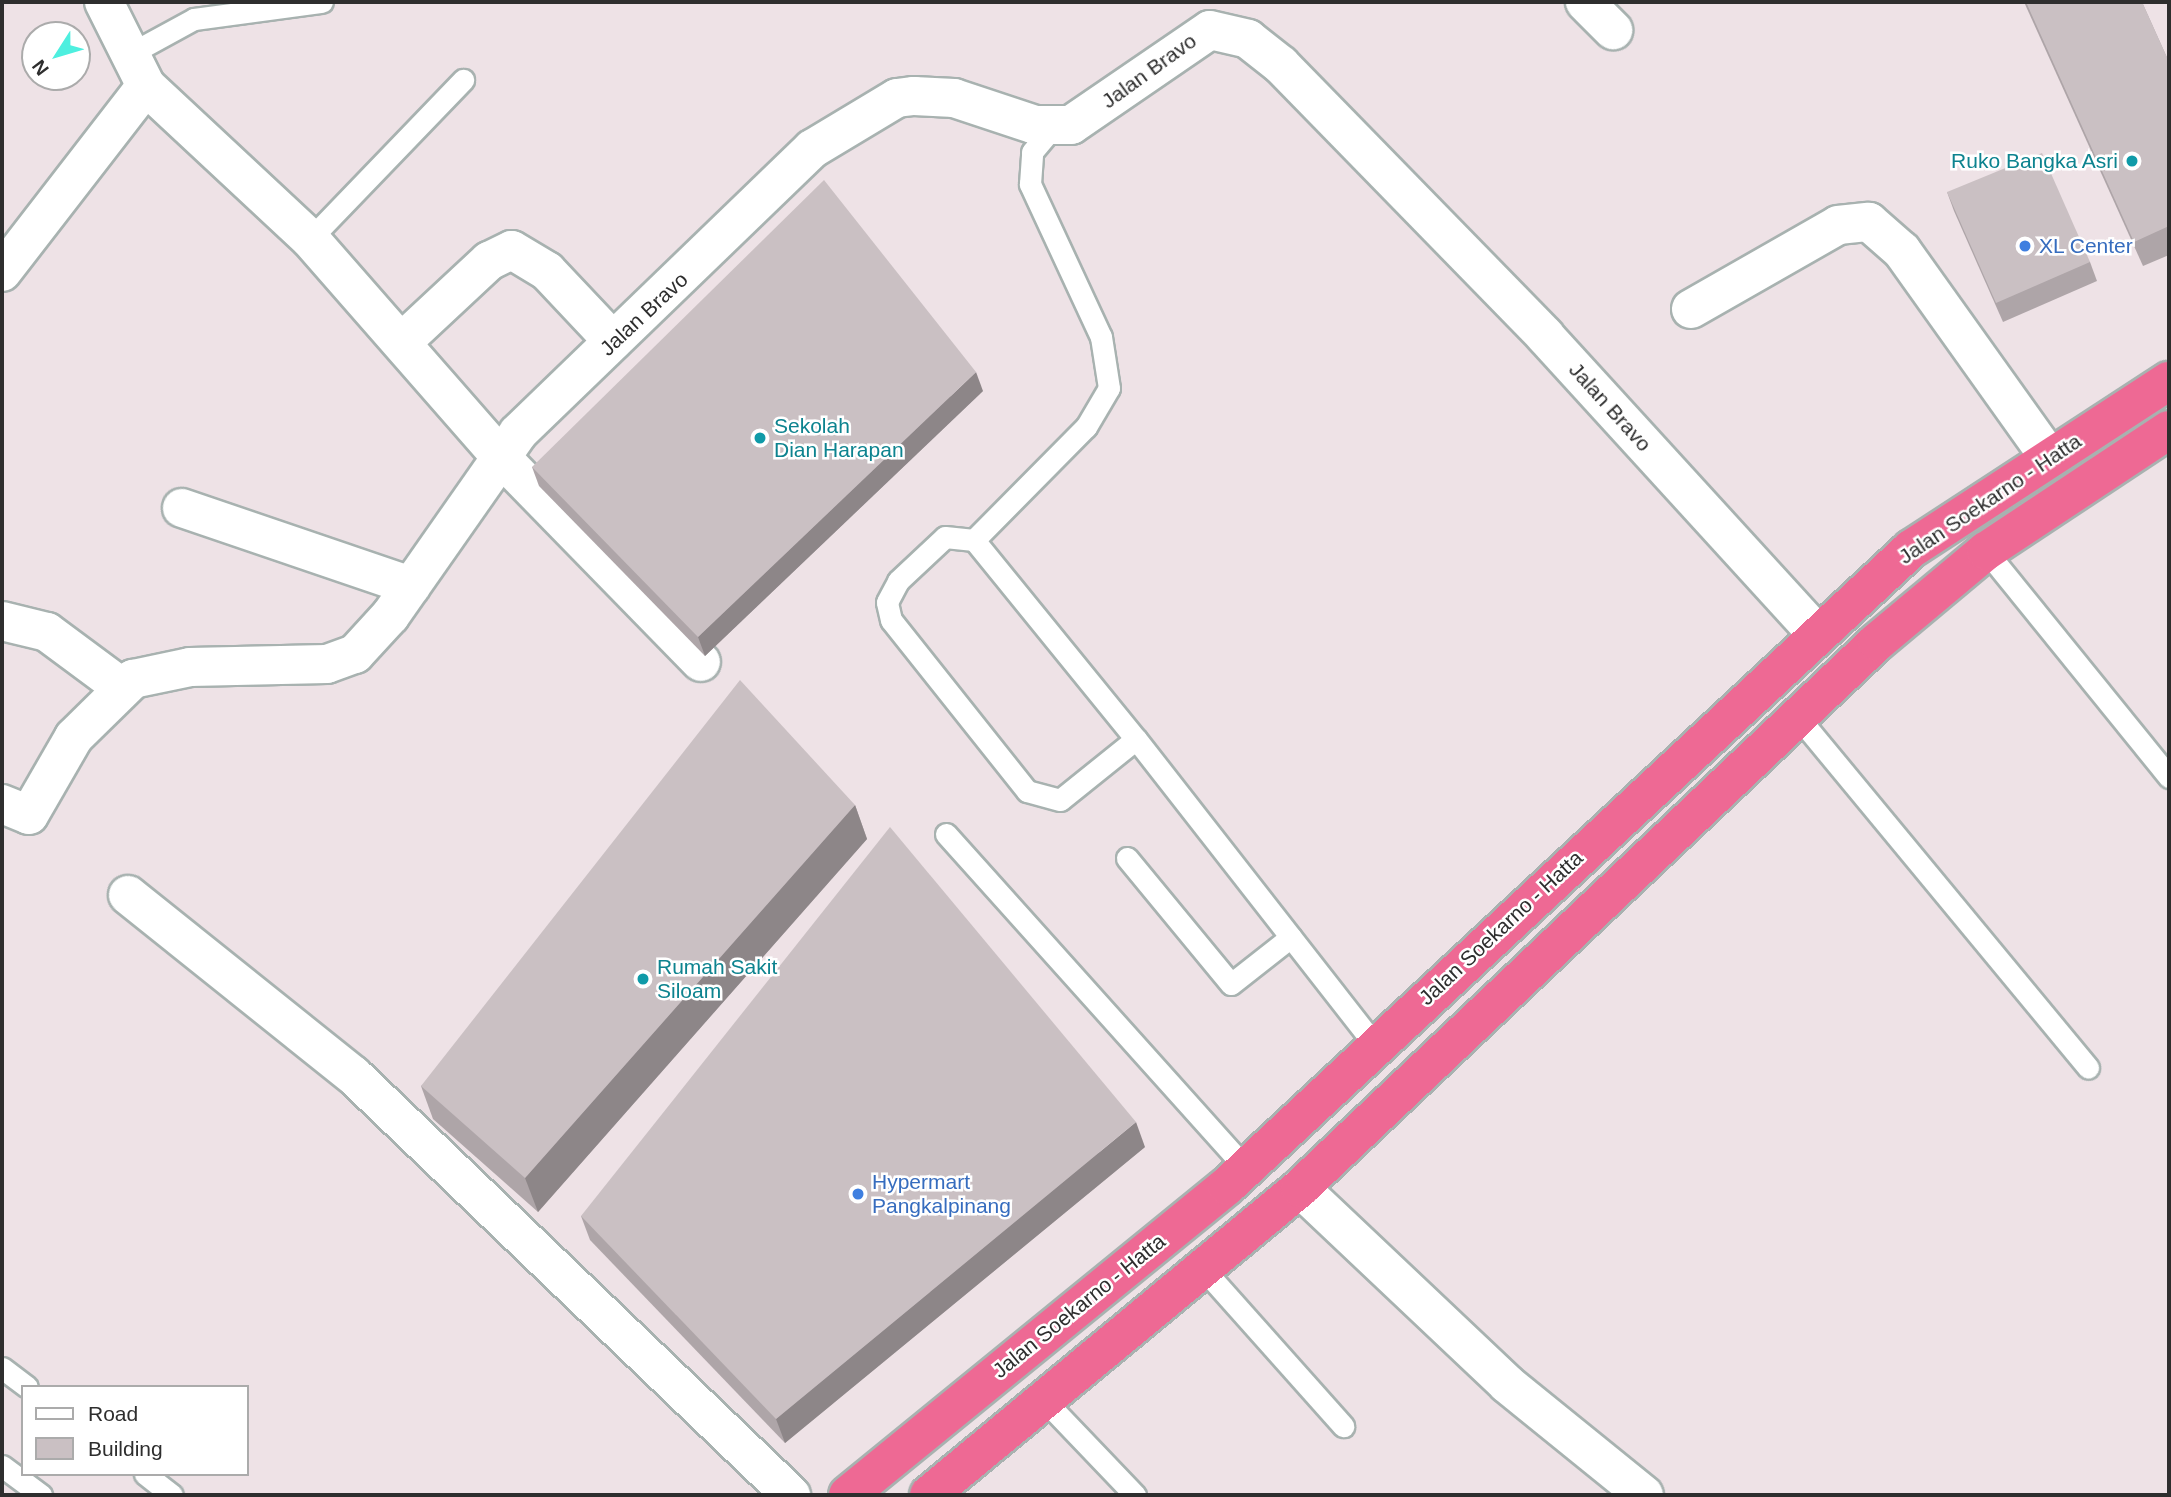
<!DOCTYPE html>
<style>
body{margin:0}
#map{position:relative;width:2171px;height:1497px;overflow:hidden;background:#eee2e6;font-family:Arial,sans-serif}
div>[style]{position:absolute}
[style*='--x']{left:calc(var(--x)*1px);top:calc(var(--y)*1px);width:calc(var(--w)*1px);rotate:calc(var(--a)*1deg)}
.roads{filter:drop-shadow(2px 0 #a8b2b0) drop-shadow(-2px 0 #a8b2b0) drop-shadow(0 2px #a8b2b0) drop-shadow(0 -2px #a8b2b0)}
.service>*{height:21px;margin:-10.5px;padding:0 10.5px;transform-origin:10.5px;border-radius:10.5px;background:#fff}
.minor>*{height:38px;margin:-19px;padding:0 19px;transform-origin:19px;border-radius:19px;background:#fff}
.trunk>*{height:38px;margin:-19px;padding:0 19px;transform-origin:19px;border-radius:19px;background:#ee6994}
.wall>*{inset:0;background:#aea5a8}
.shaded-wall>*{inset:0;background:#8d8688}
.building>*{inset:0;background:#cac0c3}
.dots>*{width:19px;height:19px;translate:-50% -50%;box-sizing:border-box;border:4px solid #fff;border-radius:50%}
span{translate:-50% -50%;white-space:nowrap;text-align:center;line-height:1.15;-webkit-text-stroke:5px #fff;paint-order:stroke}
.street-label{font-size:21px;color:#2e2e2e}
.culture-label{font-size:21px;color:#0d838f}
.right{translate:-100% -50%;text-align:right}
.left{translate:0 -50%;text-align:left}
.shop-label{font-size:21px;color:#366cbe}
.frame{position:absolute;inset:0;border:4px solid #2e2e2e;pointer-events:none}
.legend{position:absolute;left:21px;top:1385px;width:228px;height:91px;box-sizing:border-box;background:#fff;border:2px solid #ababab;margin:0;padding:9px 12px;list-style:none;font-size:21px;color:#2e2e2e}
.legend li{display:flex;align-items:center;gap:14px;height:35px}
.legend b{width:35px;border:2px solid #ababab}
.north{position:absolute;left:21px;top:21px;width:70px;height:70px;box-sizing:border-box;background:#fff;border:2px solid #ababab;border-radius:50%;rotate:233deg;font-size:19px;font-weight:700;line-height:28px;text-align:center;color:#2e2e2e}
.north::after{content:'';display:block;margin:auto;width:24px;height:32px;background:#4eefdf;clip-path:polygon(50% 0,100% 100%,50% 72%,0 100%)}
</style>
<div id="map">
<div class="roads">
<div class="service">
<div style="--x:126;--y:56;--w:77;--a:-28.6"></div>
<div style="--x:194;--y:19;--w:129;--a:-7.6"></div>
<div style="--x:310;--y:239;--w:221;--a:-46.1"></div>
<div style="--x:974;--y:540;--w:159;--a:-45.3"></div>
<div style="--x:1086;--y:427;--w:45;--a:-59.5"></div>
<div style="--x:1109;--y:388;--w:52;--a:-98.9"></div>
<div style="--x:1101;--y:337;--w:169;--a:-114.9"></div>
<div style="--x:1030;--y:184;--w:32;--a:-86"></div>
<div style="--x:1032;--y:152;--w:33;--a:-50"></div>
<div style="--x:1986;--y:551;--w:291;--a:51"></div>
<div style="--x:1798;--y:717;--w:455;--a:50.4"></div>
<div style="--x:1136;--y:739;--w:97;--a:141.2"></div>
<div style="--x:1060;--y:800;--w:34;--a:-165"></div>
<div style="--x:1027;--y:791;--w:218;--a:-128.5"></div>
<div style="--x:891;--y:620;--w:18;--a:-103"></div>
<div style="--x:887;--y:602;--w:24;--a:-62"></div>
<div style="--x:898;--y:581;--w:64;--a:-43.1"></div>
<div style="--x:945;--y:537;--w:29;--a:6"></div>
<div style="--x:974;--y:540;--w:257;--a:50.9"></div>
<div style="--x:1136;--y:739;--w:391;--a:52"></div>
<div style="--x:946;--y:834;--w:450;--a:48.1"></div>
<div style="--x:1127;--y:858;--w:163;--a:50.5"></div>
<div style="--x:1231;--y:984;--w:76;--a:-38.1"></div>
<div style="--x:1205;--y:1271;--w:208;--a:48.3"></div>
<div style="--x:2;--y:1368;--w:31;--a:37"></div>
<div style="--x:1046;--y:1402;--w:129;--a:46.3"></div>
<div style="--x:2;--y:1466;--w:49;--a:36.6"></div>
<div style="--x:145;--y:1474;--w:34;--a:38"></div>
</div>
<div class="minor">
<div style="--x:104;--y:2;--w:94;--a:63.4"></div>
<div style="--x:146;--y:86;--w:224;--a:43"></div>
<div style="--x:310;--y:239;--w:287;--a:48.8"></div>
<div style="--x:499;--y:455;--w:289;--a:45.7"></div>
<div style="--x:1585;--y:2;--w:40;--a:45"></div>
<div style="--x:2;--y:272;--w:235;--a:-52.3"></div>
<div style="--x:1691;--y:309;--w:169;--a:-29.7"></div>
<div style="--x:1838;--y:225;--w:31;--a:-6"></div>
<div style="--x:1869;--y:222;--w:44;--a:41.3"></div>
<div style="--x:1902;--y:251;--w:252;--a:54.5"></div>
<div style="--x:402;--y:342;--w:119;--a:-43"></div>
<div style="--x:489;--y:261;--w:25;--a:-26"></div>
<div style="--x:512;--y:250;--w:41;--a:31"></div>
<div style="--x:547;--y:271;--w:96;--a:46.7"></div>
<div style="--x:182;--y:508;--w:242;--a:18.8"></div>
<div style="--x:2;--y:621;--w:46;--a:13.7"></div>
<div style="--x:47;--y:632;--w:92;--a:36.6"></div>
<div style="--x:2;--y:804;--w:29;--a:22"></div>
<div style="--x:29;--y:815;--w:90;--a:-60"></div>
<div style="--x:74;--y:737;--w:83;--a:-44.5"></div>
<div style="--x:133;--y:679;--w:58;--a:-11.9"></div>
<div style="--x:190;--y:667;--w:137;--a:-1.3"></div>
<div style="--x:327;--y:664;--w:30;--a:-20"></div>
<div style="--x:355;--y:654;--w:52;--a:-47.4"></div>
<div style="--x:390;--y:616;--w:223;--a:-55"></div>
<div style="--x:518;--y:433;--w:409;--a:-44"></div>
<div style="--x:812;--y:149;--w:99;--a:-31"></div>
<div style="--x:897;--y:98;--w:17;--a:-7"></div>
<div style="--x:914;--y:96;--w:40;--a:2.9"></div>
<div style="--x:954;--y:98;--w:85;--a:18.4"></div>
<div style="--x:1035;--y:125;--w:36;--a:0"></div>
<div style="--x:1071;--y:125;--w:168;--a:-34.4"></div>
<div style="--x:1210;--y:30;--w:39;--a:13"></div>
<div style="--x:1248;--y:39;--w:42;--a:38.2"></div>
<div style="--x:1281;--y:65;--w:378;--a:45.7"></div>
<div style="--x:1545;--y:336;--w:402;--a:47.6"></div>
<div style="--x:128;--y:895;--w:288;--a:38.7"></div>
<div style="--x:353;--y:1075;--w:607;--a:43.8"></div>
<div style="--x:1300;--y:1188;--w:285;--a:43.4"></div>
<div style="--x:1507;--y:1384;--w:176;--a:39"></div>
</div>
<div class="trunk">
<div style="--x:848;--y:1495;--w:489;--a:-39.2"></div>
<div style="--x:1227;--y:1186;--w:935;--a:-42.96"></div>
<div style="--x:1911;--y:549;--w:308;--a:-33.1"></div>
<div style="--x:929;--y:1495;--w:482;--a:-39.6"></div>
<div style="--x:1300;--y:1188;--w:794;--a:-43.42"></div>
<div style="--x:1877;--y:642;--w:142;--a:-39.9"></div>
<div style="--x:1986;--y:551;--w:219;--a:-33.5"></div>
</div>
</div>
<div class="wall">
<div style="clip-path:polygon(2024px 2px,2142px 2px,2169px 62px,2169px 255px,2143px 266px)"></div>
<div style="clip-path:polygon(1947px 192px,2090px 262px,2097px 281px,2003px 322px,1954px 211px)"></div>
<div style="clip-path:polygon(983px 391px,705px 656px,539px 486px,532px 467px)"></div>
<div style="clip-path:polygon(855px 805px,867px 839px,538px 1212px,433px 1119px,421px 1086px)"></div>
<div style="clip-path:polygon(1145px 1147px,785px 1443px,590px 1240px,581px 1216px)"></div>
</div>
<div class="shaded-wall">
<div style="clip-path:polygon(976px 372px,983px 391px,705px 656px,698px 637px)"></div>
<div style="clip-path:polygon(855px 805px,867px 839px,538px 1212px,525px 1178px)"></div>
<div style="clip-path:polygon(1136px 1122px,1145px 1147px,785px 1443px,776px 1419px)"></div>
</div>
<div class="building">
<div style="clip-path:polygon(2026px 2px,2142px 2px,2169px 62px,2169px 226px,2134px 242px)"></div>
<div style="clip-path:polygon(2042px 153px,2090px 262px,1996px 303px,1947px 192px)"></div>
<div style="clip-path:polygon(824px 180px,976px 372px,698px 637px,532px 467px)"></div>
<div style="clip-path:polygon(740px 680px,855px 805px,525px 1178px,421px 1086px)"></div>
<div style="clip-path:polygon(890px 827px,1136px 1122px,776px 1419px,581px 1216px)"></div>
</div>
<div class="dots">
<div style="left:2132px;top:161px;background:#0f9aa8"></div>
<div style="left:2025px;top:246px;background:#3f7fe0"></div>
<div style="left:760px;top:438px;background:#0f9aa8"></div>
<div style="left:643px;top:979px;background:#0f9aa8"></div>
<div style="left:858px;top:1194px;background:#3f7fe0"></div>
</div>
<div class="street-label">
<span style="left:1149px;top:71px;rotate:-36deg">Jalan Bravo</span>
<span style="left:644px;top:314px;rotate:-43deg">Jalan Bravo</span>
<span style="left:1610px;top:407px;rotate:48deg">Jalan Bravo</span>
<span style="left:1990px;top:499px;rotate:-34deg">Jalan Soekarno - Hatta</span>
<span style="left:1501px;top:928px;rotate:-43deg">Jalan Soekarno - Hatta</span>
<span style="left:1079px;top:1306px;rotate:-39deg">Jalan Soekarno - Hatta</span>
</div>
<div class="culture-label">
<span class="right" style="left:2118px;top:161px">Ruko Bangka Asri</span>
<span class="left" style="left:774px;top:438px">Sekolah<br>Dian Harapan</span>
<span class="left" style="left:657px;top:979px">Rumah Sakit<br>Siloam</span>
</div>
<div class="shop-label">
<span class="left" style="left:2039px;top:246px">XL Center</span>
<span class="left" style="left:872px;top:1194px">Hypermart<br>Pangkalpinang</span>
</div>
<div class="frame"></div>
<ul class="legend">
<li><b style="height:9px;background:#fff"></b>Road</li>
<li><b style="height:19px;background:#cac0c3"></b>Building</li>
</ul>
<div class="north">N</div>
</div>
